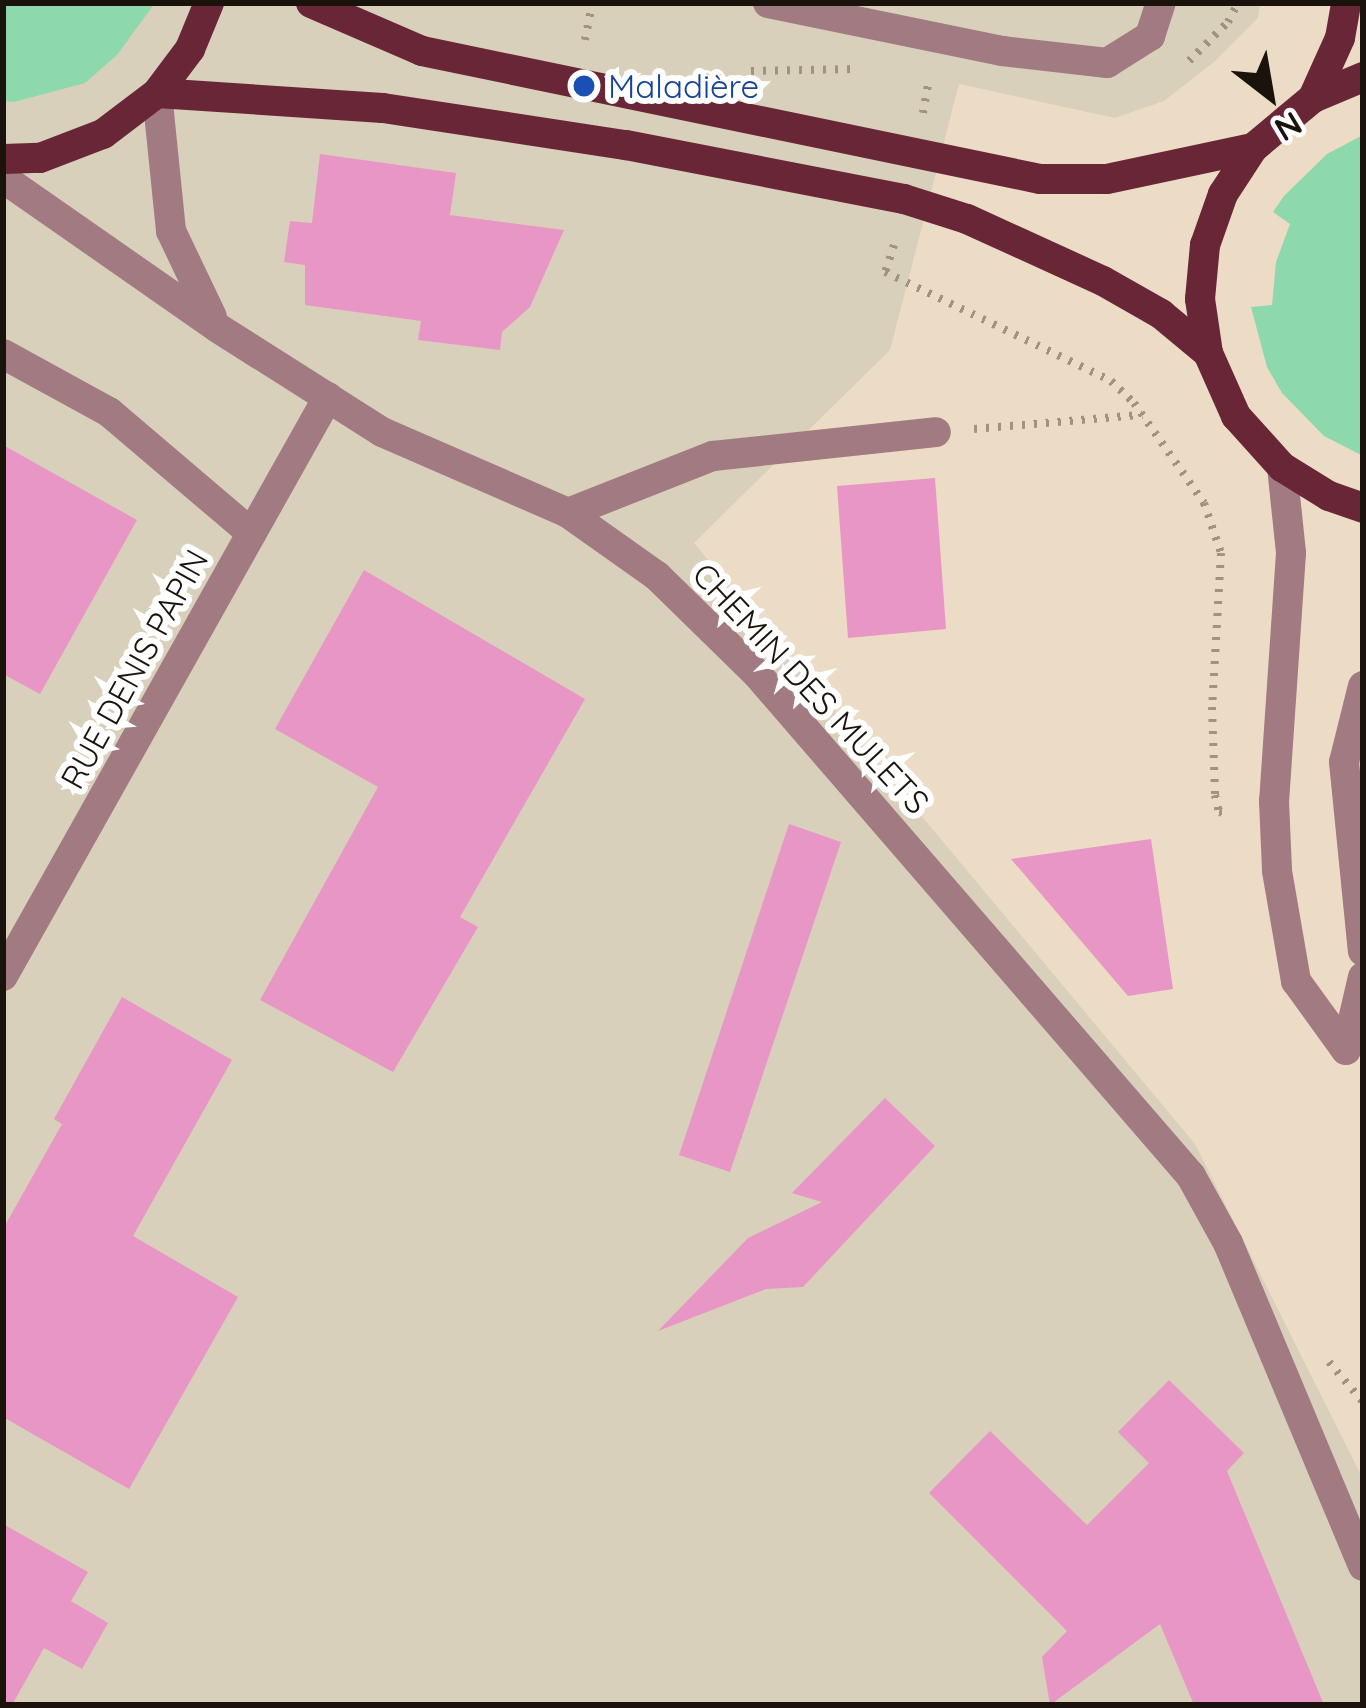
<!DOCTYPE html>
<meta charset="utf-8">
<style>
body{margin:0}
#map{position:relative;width:1366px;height:1708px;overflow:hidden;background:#ecdcc5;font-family:Quicksand,sans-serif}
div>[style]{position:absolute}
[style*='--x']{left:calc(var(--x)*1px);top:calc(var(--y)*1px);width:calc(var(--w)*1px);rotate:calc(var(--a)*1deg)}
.commercial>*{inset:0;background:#d9d0bb}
.green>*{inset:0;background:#8dd9ad}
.building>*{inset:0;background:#e896c5}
.path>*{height:8px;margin-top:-4px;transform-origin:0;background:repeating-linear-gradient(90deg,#a09382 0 3px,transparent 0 12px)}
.minor>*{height:30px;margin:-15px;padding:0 15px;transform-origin:15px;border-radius:15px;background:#a27a81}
.major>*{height:30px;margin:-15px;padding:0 15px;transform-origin:15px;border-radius:15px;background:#692637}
.dots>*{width:33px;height:33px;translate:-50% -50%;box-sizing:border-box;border:6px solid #fff;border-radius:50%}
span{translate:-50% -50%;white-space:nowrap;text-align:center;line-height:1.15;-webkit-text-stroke:12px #fff;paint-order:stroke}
.transit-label{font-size:33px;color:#164399}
.left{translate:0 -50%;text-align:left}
.street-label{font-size:33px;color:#19130b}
.frame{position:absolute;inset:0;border:6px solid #19130b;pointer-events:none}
.north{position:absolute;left:1210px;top:36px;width:120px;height:120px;-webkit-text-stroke:9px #fff;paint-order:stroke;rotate:149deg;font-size:33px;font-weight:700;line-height:48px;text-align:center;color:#19130b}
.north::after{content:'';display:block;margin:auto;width:42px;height:54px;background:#19130b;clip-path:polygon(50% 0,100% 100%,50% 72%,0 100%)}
</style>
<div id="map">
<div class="commercial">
<div style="clip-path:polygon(3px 3px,1260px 3px,1258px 18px,1214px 62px,1164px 101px,1115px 118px,959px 84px,890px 350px,694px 543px,1195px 1144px,1363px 1479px,1363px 1705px,3px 1705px)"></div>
</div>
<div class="green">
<div style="clip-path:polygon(3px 3px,155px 3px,117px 55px,85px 83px,14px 102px,3px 101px)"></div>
<div style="clip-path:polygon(1363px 135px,1363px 456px,1324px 436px,1282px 393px,1267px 367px,1251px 307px,1272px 305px,1276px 262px,1290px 224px,1273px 212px,1284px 196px,1327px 154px)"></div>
</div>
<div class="building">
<div style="clip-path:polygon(320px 154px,456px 173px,450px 215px,564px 230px,530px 307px,502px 332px,500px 350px,418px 340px,421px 321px,305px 305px,305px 265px,284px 262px,290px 221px,312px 223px)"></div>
<div style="clip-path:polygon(3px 445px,137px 520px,40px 694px,3px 674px)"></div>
<div style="clip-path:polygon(935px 478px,946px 629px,848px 638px,837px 486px)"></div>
<div style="clip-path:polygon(364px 570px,585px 699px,460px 917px,478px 927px,393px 1072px,260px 1000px,378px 787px,275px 729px)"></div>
<div style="clip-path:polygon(789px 824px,841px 842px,730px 1172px,679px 1155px)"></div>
<div style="clip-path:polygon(1151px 839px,1173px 989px,1128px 996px,1011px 859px)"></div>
<div style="clip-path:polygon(122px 997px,232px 1060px,133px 1236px,238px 1297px,129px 1489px,3px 1417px,3px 1229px,62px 1124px,54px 1119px)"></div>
<div style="clip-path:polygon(885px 1098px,935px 1146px,803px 1287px,766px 1289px,658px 1331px,748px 1238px,822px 1202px,792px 1193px)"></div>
<div style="clip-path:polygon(1169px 1380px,1244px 1453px,1227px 1471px,1324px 1705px,1194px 1705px,1160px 1624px,1050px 1705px,1042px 1657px,1067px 1631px,929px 1493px,990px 1431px,1087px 1525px,1149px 1463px,1118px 1432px)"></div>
<div style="clip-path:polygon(3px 1524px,88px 1572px,71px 1601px,108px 1623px,82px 1669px,44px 1648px,12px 1705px,3px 1705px)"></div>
</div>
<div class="path">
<div style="--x:585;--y:40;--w:38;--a:-79"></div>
<div style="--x:1189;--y:61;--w:55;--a:-45"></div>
<div style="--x:1228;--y:22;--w:21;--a:-62"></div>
<div style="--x:751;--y:71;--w:105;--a:-1.1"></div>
<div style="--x:923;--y:113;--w:34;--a:-80"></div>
<div style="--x:894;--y:245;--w:28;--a:108"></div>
<div style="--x:885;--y:272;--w:251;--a:25.7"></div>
<div style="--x:1111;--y:381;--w:32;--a:44"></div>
<div style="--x:1134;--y:403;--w:122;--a:55"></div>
<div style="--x:1204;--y:503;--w:53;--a:71.2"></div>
<div style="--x:1221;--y:553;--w:154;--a:93.3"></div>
<div style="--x:1212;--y:707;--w:88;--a:88"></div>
<div style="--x:1215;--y:795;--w:17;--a:77"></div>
<div style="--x:1219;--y:812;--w:11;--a:10"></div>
<div style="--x:974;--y:429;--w:169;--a:-4.8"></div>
<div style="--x:1329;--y:1362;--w:52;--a:49.6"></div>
</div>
<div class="minor">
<div style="--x:768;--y:3;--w:239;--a:11.6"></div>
<div style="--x:1002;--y:51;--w:106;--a:6.5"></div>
<div style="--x:1107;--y:63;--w:51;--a:-32.1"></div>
<div style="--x:1150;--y:36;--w:35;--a:-72"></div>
<div style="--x:157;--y:93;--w:139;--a:84.2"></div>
<div style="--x:171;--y:231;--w:95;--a:64.5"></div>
<div style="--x:3;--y:178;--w:262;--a:34.9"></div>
<div style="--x:218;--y:328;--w:194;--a:32.4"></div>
<div style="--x:382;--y:432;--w:203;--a:23.5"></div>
<div style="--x:568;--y:513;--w:109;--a:35.3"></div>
<div style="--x:657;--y:576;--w:141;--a:44.4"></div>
<div style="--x:758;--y:675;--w:662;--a:49.16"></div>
<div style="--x:1191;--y:1176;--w:77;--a:61.1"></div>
<div style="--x:1228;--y:1243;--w:350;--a:67.3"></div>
<div style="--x:3;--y:354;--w:121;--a:28.7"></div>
<div style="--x:109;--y:412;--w:187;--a:40.4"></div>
<div style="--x:1282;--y:467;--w:86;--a:84"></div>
<div style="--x:1291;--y:553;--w:249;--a:93.9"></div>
<div style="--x:1274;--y:801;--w:70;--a:87.5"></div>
<div style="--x:1277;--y:871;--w:112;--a:80.2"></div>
<div style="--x:1296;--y:981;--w:85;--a:54.1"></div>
<div style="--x:568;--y:513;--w:156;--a:-21.5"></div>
<div style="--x:713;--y:456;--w:224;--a:-6.1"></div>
<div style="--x:1363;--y:686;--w:78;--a:104"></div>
<div style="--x:1344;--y:762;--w:190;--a:84.3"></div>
<div style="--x:3;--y:976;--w:664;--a:-60.69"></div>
<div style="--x:1346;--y:1050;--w:75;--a:-76.9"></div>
</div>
<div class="major">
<div style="--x:311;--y:3;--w:121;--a:23.4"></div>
<div style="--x:422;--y:51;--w:631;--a:11.7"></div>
<div style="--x:1040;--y:179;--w:67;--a:0"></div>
<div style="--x:1107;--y:179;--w:149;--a:-12"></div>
<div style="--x:1363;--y:77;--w:54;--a:157.2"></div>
<div style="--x:1313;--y:98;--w:78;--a:140.2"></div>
<div style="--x:1253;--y:148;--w:55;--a:123.1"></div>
<div style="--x:1223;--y:194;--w:54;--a:109.4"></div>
<div style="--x:1205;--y:245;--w:54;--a:95.3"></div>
<div style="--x:1200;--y:299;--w:55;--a:81.6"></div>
<div style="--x:1208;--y:353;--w:69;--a:66"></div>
<div style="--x:1236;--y:416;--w:69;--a:48"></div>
<div style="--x:1282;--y:467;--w:55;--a:31.7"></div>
<div style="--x:1329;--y:496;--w:36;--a:19"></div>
<div style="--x:157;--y:93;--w:226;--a:3.8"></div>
<div style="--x:383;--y:108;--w:246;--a:8.7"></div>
<div style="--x:626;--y:145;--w:283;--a:11"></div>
<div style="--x:904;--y:199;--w:66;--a:17.6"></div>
<div style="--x:967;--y:219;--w:149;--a:24.5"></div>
<div style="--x:1103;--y:281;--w:67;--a:29.6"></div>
<div style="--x:1161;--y:314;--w:61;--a:39.7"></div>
<div style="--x:1313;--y:98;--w:66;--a:-65.8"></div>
<div style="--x:1340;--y:38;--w:36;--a:-80"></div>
<div style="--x:3;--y:159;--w:37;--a:-2"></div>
<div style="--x:40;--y:158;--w:67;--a:-20.9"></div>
<div style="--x:103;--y:134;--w:68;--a:-37.2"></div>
<div style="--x:157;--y:93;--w:55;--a:-53.1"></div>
<div style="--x:190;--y:49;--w:50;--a:-67.6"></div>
</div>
<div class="dots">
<div style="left:584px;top:86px;background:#1a4fb4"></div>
</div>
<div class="transit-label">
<span class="left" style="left:608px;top:86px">Maladière</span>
</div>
<div class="street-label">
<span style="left:134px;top:669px;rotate:-61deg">RUE DENIS PAPIN</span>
<span style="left:811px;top:688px;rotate:47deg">CHEMIN DES MULETS</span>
</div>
<div class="frame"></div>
<div class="north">N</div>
</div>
